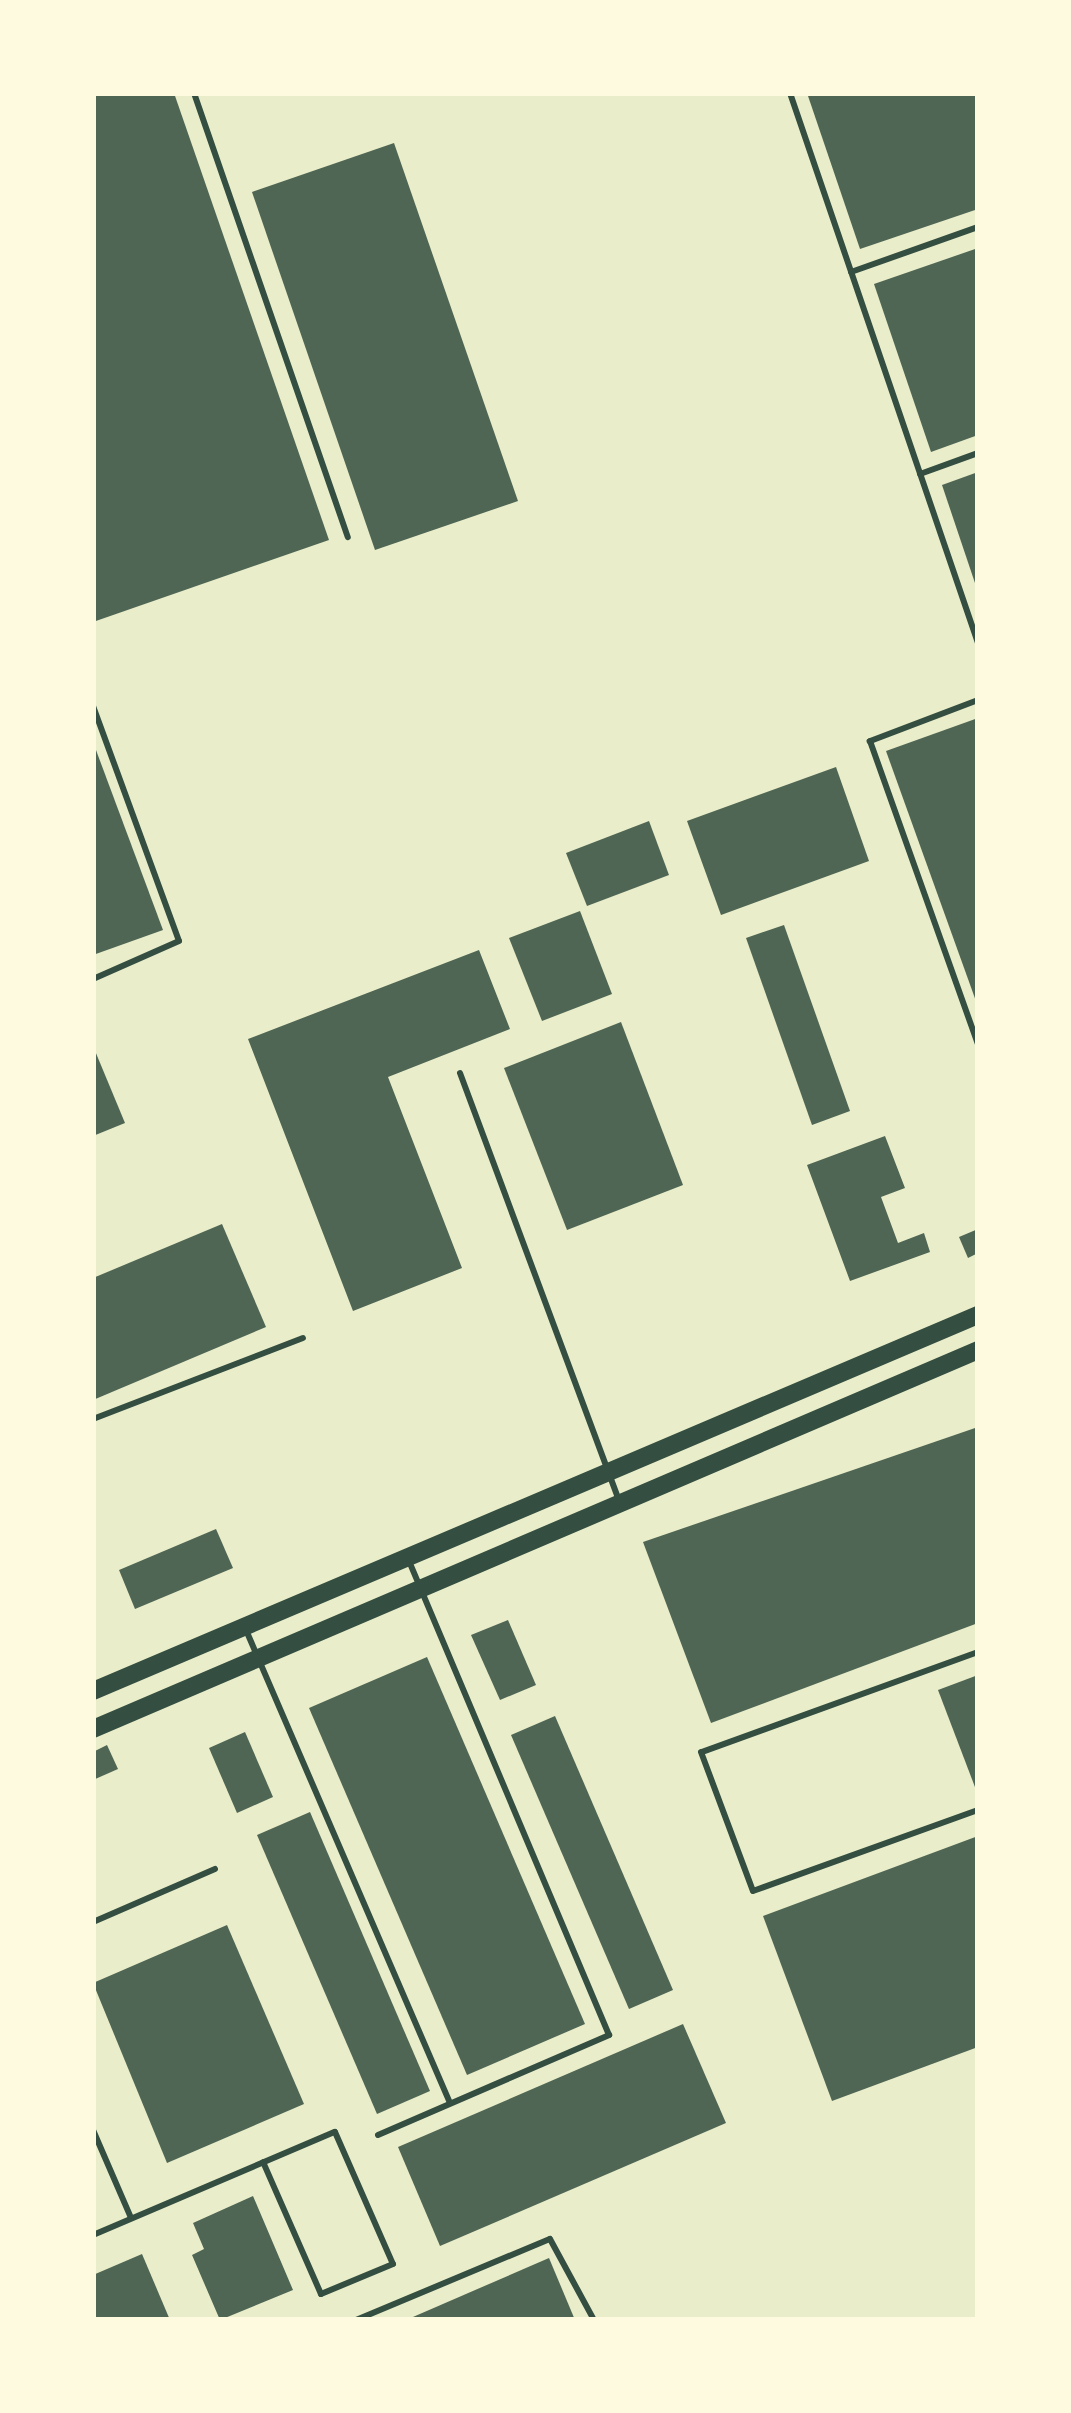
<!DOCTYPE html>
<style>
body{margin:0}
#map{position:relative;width:1071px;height:2413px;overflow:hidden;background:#e9edc9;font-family:Roboto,sans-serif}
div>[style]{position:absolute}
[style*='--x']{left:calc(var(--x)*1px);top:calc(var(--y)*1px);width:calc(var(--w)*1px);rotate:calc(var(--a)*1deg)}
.building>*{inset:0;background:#4f6655}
.service>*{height:6px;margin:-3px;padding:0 3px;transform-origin:3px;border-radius:3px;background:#344e41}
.secondary>*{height:18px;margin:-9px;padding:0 9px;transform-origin:9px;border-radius:9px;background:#344e41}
span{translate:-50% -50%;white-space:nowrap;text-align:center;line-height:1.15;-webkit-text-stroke:9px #fefae0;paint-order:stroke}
.frame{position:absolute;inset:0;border:96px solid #fefae0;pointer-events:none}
</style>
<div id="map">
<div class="building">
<div style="clip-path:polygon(93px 93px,174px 93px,329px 540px,93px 622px)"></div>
<div style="clip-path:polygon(807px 93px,978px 93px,978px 209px,860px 249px)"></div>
<div style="clip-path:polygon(394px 143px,518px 501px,375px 550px,252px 192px)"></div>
<div style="clip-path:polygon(978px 248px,978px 435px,931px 452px,874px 284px)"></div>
<div style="clip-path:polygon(978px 472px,978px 589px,977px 589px,942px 485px)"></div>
<div style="clip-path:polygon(978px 718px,978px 1004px,977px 1004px,886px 751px)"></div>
<div style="clip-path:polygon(93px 742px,163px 930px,93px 955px)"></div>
<div style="clip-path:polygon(836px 767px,869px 861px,721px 915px,687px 821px)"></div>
<div style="clip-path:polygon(649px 821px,669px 875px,587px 906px,566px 853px)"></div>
<div style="clip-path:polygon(580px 911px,612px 994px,542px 1021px,509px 938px)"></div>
<div style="clip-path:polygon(784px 925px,850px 1111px,812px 1125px,746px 938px)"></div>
<div style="clip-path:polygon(479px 950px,510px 1029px,388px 1077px,462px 1268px,353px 1311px,248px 1039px)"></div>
<div style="clip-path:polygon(621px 1022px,683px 1185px,567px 1230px,504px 1068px)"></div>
<div style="clip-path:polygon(93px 1046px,125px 1123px,93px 1136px)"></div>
<div style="clip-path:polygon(885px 1136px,905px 1188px,881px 1197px,898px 1243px,924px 1233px,930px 1252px,850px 1281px,807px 1165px)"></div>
<div style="clip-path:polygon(222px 1224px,266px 1327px,93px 1400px,93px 1278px)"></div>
<div style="clip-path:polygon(978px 1229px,978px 1253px,968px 1258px,959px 1237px)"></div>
<div style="clip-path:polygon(978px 1427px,978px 1623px,711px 1723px,643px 1542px)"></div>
<div style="clip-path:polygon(216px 1529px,233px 1568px,135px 1609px,119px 1570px)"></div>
<div style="clip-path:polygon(508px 1620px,536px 1685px,500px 1700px,471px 1635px)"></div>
<div style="clip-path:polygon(427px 1657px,585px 2024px,467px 2075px,309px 1708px)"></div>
<div style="clip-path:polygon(978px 1675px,978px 1795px,938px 1690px)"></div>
<div style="clip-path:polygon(555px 1716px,673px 1990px,629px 2009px,511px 1735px)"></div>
<div style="clip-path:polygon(245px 1732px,273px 1797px,237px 1813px,209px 1748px)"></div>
<div style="clip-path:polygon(107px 1745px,118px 1769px,93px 1780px,93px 1752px)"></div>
<div style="clip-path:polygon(310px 1812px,430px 2091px,377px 2114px,257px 1835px)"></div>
<div style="clip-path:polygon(978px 1836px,978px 2047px,832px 2101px,763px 1916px)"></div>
<div style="clip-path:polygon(227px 1925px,304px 2104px,167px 2163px,93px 1983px)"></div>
<div style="clip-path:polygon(683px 2024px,726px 2123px,440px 2246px,398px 2147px)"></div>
<div style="clip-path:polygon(253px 2196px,293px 2290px,220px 2320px,192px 2255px,204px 2249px,193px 2223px)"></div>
<div style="clip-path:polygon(142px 2254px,170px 2320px,93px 2320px,93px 2275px)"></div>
<div style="clip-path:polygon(549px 2258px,575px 2320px,406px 2320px)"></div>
</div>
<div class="service">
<div style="--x:194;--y:93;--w:470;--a:70.9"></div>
<div style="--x:790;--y:93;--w:581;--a:71.13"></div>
<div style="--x:851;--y:272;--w:135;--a:-19.5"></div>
<div style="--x:920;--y:474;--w:62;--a:-19.9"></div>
<div style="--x:978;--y:700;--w:116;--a:159.2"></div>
<div style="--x:870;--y:741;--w:323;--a:70.4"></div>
<div style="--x:93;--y:706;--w:250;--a:69.9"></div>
<div style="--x:179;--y:941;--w:94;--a:156.2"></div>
<div style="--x:460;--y:1073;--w:456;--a:69.6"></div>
<div style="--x:93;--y:1419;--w:225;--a:-21.1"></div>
<div style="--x:246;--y:1630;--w:515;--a:66.67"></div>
<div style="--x:978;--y:1652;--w:294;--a:160.1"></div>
<div style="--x:701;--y:1752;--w:148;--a:69.5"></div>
<div style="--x:753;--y:1891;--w:239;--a:-19.8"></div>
<div style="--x:93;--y:1922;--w:133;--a:-23.5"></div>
<div style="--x:93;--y:2130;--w:96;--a:66.6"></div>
<div style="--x:378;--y:2135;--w:252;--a:-23.4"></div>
<div style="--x:609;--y:2035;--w:514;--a:-112.88"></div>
<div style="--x:93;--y:2235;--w:263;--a:-23.1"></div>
<div style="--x:335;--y:2132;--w:144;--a:66.3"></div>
<div style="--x:393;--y:2264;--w:78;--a:157.4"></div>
<div style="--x:321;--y:2294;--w:144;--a:-113.7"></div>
<div style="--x:356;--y:2320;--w:210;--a:-22.7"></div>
<div style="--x:550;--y:2239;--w:92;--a:61.5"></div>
</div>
<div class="secondary">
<div style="--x:93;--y:1691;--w:962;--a:-23.02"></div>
<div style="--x:93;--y:1729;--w:963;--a:-23.18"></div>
</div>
<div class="frame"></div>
</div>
